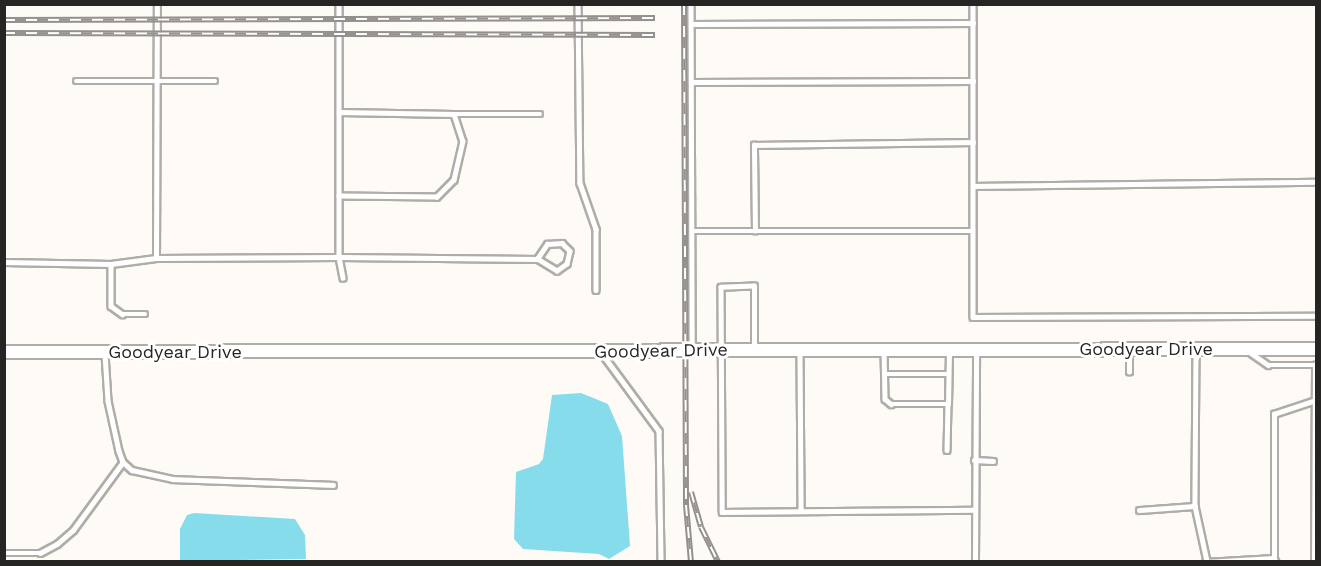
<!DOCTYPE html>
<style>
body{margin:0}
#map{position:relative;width:1321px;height:566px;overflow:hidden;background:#fefaf5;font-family:"Work Sans",sans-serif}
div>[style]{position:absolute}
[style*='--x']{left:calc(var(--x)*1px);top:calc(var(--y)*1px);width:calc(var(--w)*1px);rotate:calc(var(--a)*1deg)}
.water>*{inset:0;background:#87dceb}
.roads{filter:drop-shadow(2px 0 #b0ada8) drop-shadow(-2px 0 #b0ada8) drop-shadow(0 2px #b0ada8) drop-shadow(0 -2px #b0ada8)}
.lane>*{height:4.5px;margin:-2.25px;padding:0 2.25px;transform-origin:2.25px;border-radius:2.25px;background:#fff}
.secondary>*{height:12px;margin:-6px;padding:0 6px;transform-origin:6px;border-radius:6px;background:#fff}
.rail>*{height:6px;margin-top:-3px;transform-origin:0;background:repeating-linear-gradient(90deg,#fff 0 11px,#93908d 0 22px);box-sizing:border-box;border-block:2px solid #93908d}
span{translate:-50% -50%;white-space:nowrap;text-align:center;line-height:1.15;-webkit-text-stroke:6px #fff;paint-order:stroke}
.street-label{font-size:18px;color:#262523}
.frame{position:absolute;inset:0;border:6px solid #262523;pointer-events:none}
</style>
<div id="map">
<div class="water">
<div style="clip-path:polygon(581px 393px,608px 404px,622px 436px,630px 546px,609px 559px,599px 554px,523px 549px,514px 539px,516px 472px,539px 464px,543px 459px,552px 395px)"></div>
<div style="clip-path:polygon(194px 513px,295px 519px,305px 535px,306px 559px,180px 561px,180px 529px,187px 515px)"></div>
</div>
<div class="roads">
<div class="lane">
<div style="--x:339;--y:4;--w:253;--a:90"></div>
<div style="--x:339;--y:257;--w:21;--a:79"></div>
<div style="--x:578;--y:4;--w:179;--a:89.4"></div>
<div style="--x:580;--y:183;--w:49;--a:70.8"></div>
<div style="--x:596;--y:229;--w:61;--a:90"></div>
<div style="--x:691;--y:4;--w:346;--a:89.8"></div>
<div style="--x:973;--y:4;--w:313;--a:90"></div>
<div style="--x:973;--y:317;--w:343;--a:-0.2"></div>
<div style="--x:691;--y:24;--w:282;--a:-0.2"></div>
<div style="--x:76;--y:81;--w:139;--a:0"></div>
<div style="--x:691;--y:82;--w:282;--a:-0.2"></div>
<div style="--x:339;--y:112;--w:115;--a:1"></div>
<div style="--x:454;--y:114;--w:28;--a:72"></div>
<div style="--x:463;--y:141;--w:40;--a:103"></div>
<div style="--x:454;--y:180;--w:24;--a:135"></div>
<div style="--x:437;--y:197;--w:98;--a:-179.4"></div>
<div style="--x:454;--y:114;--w:86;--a:0"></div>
<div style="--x:973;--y:186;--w:343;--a:-0.7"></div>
<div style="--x:692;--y:231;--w:281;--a:0"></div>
<div style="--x:755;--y:231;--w:86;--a:-90.7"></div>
<div style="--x:754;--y:145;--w:219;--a:-0.8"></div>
<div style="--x:562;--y:243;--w:11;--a:45"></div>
<div style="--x:570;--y:251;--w:13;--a:103"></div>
<div style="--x:567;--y:264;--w:12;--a:145"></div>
<div style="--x:557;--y:271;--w:23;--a:-149"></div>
<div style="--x:537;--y:259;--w:18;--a:-56"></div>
<div style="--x:547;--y:244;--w:15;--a:-4"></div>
<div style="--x:156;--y:258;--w:254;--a:-89.8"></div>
<div style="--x:4;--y:262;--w:107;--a:1.1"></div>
<div style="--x:111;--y:264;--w:45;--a:-7.6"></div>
<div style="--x:156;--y:258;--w:183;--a:-0.3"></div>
<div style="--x:339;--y:257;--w:198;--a:0.6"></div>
<div style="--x:111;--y:264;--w:42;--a:90"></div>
<div style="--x:111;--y:306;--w:14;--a:36"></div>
<div style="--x:122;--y:314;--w:23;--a:0"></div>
<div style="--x:754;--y:349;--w:63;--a:-90"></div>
<div style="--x:754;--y:286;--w:33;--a:178"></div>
<div style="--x:721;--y:287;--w:225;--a:89.7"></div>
<div style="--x:722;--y:512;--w:252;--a:-0.5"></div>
<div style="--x:1196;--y:349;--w:157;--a:90.4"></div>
<div style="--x:1195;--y:506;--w:56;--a:77.7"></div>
<div style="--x:884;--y:350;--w:49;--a:88.8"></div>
<div style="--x:885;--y:399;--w:8;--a:40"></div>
<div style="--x:891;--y:404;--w:57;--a:0"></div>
<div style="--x:948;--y:404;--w:46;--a:91.2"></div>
<div style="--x:601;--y:352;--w:98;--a:53.7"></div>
<div style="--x:659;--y:431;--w:131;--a:89.1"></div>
<div style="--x:800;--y:353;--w:158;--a:89.6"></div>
<div style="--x:1251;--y:353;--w:21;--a:35"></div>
<div style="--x:1268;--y:365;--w:48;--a:0"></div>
<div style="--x:105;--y:354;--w:47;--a:86.3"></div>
<div style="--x:108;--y:401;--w:51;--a:77.6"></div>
<div style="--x:119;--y:451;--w:12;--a:70"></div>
<div style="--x:123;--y:462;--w:12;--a:42"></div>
<div style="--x:132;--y:470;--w:42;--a:12.4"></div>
<div style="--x:173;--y:479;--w:160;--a:2.1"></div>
<div style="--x:1129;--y:372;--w:20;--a:-90"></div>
<div style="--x:885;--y:374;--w:63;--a:0"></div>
<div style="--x:948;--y:404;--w:54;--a:-88.9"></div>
<div style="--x:974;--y:460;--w:19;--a:3"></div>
<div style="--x:1139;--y:510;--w:56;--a:-4.1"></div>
<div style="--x:4;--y:553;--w:36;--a:0"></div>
<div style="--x:40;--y:553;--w:19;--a:-28"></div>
<div style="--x:57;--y:544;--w:21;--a:-41"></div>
<div style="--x:73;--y:530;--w:84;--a:-53.7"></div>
<div style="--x:1274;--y:558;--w:144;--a:-90"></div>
<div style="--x:1274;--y:414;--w:44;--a:-18.4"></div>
<div style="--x:975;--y:562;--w:212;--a:-89.7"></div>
<div style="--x:1205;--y:562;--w:69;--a:-3.3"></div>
<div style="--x:1274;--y:558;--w:4;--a:63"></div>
<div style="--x:1314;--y:562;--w:197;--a:-89.7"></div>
</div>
<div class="secondary">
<div style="--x:4;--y:352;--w:1312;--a:-0.13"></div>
</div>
</div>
<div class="rail">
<div style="--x:684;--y:4;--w:501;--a:89.77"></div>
<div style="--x:686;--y:505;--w:57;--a:85"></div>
<div style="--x:4;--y:20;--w:651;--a:-0.18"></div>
<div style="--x:4;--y:33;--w:651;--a:0.18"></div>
<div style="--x:691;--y:492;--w:36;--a:74"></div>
<div style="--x:701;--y:527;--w:39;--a:64"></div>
</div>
<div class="street-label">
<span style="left:1146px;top:349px">Goodyear Drive</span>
<span style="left:661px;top:351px;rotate:-1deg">Goodyear Drive</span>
<span style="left:175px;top:352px">Goodyear Drive</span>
</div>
<div class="frame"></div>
</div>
